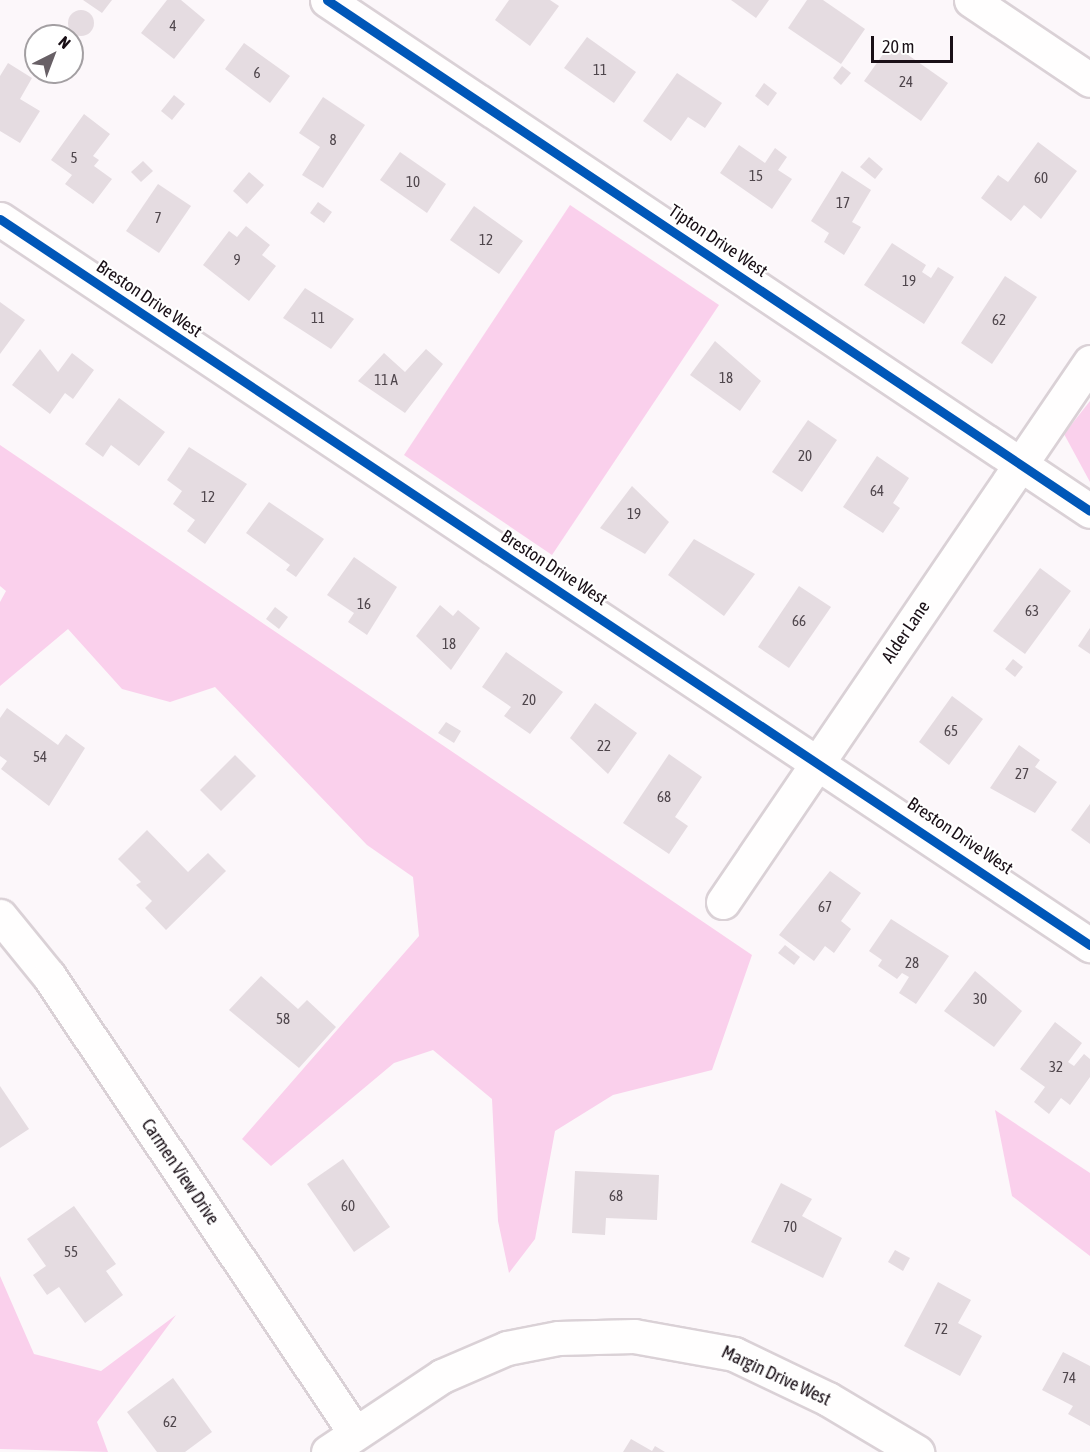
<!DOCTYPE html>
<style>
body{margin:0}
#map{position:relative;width:1090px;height:1452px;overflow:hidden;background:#fcf7fa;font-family:"Asap Condensed",sans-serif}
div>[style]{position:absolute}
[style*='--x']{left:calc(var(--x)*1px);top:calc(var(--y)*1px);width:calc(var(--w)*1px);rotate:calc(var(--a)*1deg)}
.green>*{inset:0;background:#fad0ec}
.building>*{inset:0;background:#e5dce1}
.round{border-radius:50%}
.roads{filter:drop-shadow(2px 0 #dad1d6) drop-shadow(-2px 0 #dad1d6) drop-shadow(0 2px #dad1d6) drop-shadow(0 -2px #dad1d6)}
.minor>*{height:33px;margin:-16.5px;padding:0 16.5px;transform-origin:16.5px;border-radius:16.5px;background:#fffefe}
.cycleway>*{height:9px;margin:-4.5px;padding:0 4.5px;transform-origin:4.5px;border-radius:4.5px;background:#0057b8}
span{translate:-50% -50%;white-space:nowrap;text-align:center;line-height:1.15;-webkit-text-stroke:4.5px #fff;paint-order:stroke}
.number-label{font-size:15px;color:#4f464c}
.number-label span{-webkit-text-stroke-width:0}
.street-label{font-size:18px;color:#190f16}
.north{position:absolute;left:24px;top:24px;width:60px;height:60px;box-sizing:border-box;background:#fff;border:2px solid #a39fa2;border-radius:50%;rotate:42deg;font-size:16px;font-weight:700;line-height:24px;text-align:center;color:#190f16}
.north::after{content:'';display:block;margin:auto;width:21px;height:27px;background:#686066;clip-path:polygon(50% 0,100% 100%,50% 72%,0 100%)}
.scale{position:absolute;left:871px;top:36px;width:82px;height:27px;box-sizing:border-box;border:3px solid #190f16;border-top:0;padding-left:8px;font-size:18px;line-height:21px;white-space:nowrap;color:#190f16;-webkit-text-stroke:4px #fff;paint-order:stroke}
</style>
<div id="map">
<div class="green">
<div style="clip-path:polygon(570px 205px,719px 305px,552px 555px,404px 455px)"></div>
<div style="clip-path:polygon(1090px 401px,1090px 482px,1064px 434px)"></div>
<div style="clip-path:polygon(0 445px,752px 955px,712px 1070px,613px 1095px,555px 1131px,535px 1239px,509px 1273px,498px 1221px,492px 1099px,433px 1050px,394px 1063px,271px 1166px,242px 1139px,419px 936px,413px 877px,367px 845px,215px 687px,170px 702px,122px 689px,68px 629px,0 686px,0 602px,6px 591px,0 586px)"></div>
<div style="clip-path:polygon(995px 1110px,1090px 1173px,1090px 1256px,1012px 1196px)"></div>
<div style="clip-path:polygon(0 1276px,34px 1354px,101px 1371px,176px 1315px,97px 1422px,108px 1452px,0 1449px)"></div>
</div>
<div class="building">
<div style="clip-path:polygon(83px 0,112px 0,102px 13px)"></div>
<div style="clip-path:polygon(167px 0,181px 0,205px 20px,174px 59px,141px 33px)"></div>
<div style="clip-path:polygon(509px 0,550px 0,559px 6px,530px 46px,495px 20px)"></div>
<div style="clip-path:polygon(731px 0,769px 0,756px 18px)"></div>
<div style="clip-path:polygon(807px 0,823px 0,865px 29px,841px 64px,788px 28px)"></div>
<div class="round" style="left:68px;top:10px;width:26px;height:26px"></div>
<div style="clip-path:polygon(587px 37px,636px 72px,614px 103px,564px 68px)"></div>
<div style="clip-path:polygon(244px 43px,290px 76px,270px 103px,225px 69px)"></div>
<div style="clip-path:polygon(891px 43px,948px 83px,921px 121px,864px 81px)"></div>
<div style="clip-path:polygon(8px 63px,32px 78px,20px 99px,40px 111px,20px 143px,0 131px,0 76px)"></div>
<div style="clip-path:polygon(842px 66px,851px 73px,841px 85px,833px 78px)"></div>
<div style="clip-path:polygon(677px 73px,722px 103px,705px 128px,688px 117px,671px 141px,643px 121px)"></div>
<div style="clip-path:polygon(764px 83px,777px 93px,768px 106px,755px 96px)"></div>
<div style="clip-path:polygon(174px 95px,185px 104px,172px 120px,161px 111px)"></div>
<div style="clip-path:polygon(323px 97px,365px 125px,323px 188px,302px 175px,320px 147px,299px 133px)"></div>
<div style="clip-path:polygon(84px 114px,110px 134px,93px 156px,99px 160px,94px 166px,112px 179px,93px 204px,65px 184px,72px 175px,51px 160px)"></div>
<div style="clip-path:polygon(1038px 142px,1077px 171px,1041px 219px,1024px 205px,1011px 221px,981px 198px,998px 175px,1008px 182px)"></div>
<div style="clip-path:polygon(739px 145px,765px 163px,775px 148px,787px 157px,778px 170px,792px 179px,772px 209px,720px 173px)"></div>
<div style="clip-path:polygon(400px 152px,446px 184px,427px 213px,380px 180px)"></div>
<div style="clip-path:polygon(869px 157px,883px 169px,875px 179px,860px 167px)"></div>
<div style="clip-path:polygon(143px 161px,153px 171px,141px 182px,131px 172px)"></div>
<div style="clip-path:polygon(842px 171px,871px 190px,852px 222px,861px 227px,844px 255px,824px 242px,829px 233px,811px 221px)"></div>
<div style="clip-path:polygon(249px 172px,264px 185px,247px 204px,233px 191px)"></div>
<div style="clip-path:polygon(158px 184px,191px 206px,159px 253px,126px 231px)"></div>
<div style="clip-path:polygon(318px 202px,332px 212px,324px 223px,310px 213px)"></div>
<div style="clip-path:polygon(474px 206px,523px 241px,499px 274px,450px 240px)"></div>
<div style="clip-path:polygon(246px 226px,270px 245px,262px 255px,276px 266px,249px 301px,203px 265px,229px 231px,237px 237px)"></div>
<div style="clip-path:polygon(892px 243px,926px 265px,922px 272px,931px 278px,938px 267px,954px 277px,924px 324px,864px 285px)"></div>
<div style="clip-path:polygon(1005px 276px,1037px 297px,992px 364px,961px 343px)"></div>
<div style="clip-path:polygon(305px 288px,354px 319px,331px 349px,283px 318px)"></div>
<div style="clip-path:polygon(0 302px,25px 320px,0 354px)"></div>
<div style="clip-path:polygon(715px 341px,761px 381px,740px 411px,690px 375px)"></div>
<div style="clip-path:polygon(40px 349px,58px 372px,72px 353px,94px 370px,73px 399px,65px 393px,50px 414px,12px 385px)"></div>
<div style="clip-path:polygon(426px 349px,443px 364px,405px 413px,358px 381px,384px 353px,405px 372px)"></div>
<div style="clip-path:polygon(119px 398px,165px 432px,139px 466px,111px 445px,103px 457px,85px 444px)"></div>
<div style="clip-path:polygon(808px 420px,837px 440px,802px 492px,772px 472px)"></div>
<div style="clip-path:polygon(189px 447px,247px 484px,205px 544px,187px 531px,195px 520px,173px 504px,182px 491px,167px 480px)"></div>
<div style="clip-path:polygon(877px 456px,909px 478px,893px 503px,900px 508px,883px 533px,843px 507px)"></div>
<div style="clip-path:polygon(632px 486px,669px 522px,645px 554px,600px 528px)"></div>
<div style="clip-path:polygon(269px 502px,324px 539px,296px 577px,286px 570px,290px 565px,246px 533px)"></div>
<div style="clip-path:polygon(694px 539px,755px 574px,724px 616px,668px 575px)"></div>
<div style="clip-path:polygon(354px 557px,397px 587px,367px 635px,348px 622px,354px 613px,327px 595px)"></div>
<div style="clip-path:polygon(1040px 568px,1071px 591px,1025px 654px,993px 631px)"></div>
<div style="clip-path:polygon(799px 586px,831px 607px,789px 668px,758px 647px)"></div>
<div style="clip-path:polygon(440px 605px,453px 616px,458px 610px,480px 628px,451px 670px,416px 636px)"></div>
<div style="clip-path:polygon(275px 607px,288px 617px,279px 629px,266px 619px)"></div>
<div style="clip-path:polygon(1090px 628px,1090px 654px,1078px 646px)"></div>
<div style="clip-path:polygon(506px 652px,563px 692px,530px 734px,504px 716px,511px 707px,482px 687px)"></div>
<div style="clip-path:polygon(1013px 659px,1023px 667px,1015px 677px,1005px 669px)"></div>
<div style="clip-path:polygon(952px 696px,983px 719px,949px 765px,919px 742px)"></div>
<div style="clip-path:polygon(595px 703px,637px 733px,608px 774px,570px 738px)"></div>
<div style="clip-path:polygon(7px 708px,58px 745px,66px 734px,85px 748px,49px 806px,1px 769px,7px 761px,0 756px,0 718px)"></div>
<div style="clip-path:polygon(446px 722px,461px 731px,454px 743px,438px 733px)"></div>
<div style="clip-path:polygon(1019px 745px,1040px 760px,1035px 767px,1057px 782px,1035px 813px,990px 788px)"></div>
<div style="clip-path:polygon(669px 754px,702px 777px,675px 817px,688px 826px,669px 854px,623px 823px)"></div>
<div style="clip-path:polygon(235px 755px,256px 776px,221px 811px,200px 790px)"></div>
<div style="clip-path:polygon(1090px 804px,1090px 844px,1071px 830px)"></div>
<div style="clip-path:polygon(147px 830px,188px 872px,208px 853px,226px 871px,166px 930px,145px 908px,152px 901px,136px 885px,141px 882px,118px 859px)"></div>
<div style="clip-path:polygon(830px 871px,861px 893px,841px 921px,851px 929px,834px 953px,825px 946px,814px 961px,779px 935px)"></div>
<div style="clip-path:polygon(891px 919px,949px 956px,916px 1004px,899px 993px,909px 977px,902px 973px,897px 979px,878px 966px,882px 960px,869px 951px)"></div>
<div style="clip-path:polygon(785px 945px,800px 957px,794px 965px,778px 953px)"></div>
<div style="clip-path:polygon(975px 971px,1022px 1011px,994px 1047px,944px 1011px)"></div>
<div style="clip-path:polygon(261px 976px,298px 1009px,307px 1000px,336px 1027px,299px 1068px,229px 1010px)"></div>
<div style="clip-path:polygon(1055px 1022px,1082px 1043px,1068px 1062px,1074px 1066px,1084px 1054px,1090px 1059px,1090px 1077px,1070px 1105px,1061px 1098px,1049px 1114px,1034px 1102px,1045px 1087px,1020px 1069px)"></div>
<div style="clip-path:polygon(0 1086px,29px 1129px,0 1148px)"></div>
<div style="clip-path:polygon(343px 1159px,390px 1227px,354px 1252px,307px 1184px)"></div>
<div style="clip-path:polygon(575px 1171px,659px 1175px,657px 1220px,606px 1218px,605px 1235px,572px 1233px)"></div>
<div style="clip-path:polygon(781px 1183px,812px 1199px,802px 1216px,842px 1238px,823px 1278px,751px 1242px)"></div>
<div style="clip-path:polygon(74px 1206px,116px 1264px,106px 1271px,123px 1295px,85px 1323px,59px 1287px,47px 1295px,33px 1275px,46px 1266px,27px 1239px)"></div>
<div style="clip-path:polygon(895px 1250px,910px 1258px,903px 1271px,888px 1262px)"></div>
<div style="clip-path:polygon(938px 1282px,971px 1300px,958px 1323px,982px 1336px,960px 1376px,904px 1346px)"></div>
<div style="clip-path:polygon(1063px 1352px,1090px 1366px,1090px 1426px,1068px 1414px,1073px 1406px,1042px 1390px)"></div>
<div style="clip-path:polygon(173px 1378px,212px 1432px,185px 1452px,157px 1452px,127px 1412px)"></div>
<div style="clip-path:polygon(631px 1439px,652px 1451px,655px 1446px,665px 1452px,623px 1452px)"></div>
</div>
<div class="roads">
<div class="minor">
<div style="--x:327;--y:0;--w:918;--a:33.81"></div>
<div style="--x:971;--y:0;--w:143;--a:33.9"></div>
<div style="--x:0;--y:219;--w:1310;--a:33.67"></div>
<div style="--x:723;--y:902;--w:653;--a:-55.8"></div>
<div style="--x:0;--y:916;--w:77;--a:50.8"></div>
<div style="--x:49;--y:976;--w:550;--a:56.19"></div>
<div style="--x:328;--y:1452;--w:137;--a:-33.7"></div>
<div style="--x:442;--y:1376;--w:71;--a:-23.3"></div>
<div style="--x:507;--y:1348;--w:52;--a:-11.1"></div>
<div style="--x:558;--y:1338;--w:76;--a:-1.5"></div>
<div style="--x:634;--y:1336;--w:102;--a:10.2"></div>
<div style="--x:734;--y:1354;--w:104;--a:25.6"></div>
<div style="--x:828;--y:1399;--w:104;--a:30.8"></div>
</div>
</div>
<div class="cycleway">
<div style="--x:327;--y:0;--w:918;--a:33.81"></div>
<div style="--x:0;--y:219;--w:1310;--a:33.67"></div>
</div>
<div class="number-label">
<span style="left:173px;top:26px">4</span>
<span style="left:600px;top:70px">11</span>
<span style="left:257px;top:73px">6</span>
<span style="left:906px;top:82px">24</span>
<span style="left:333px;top:140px">8</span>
<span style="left:74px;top:158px">5</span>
<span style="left:756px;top:176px">15</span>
<span style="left:1041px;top:178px">60</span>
<span style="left:413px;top:182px">10</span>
<span style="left:843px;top:203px">17</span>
<span style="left:158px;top:218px">7</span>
<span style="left:486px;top:240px">12</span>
<span style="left:237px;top:260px">9</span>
<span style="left:909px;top:281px">19</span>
<span style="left:318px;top:318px">11</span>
<span style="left:999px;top:320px">62</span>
<span style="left:726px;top:378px">18</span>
<span style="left:386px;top:380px">11 A</span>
<span style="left:805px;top:456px">20</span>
<span style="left:877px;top:491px">64</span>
<span style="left:208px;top:497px">12</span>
<span style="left:634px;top:514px">19</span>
<span style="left:364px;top:604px">16</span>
<span style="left:1032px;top:611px">63</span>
<span style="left:799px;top:621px">66</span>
<span style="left:449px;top:644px">18</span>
<span style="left:529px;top:700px">20</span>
<span style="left:951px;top:731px">65</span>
<span style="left:604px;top:746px">22</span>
<span style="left:40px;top:757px">54</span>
<span style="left:1022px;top:774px">27</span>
<span style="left:664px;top:797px">68</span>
<span style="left:825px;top:907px">67</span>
<span style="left:912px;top:963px">28</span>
<span style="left:980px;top:999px">30</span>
<span style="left:283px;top:1019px">58</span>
<span style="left:1056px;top:1067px">32</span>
<span style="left:616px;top:1196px">68</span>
<span style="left:348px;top:1206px">60</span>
<span style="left:790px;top:1227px">70</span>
<span style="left:71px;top:1252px">55</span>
<span style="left:941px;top:1329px">72</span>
<span style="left:1069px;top:1378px">74</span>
<span style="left:170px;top:1422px">62</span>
</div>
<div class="street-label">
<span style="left:718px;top:241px;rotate:34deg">Tipton Drive West</span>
<span style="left:149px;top:299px;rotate:34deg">Breston Drive West</span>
<span style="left:554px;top:568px;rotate:33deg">Breston Drive West</span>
<span style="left:906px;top:632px;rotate:-56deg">Alder Lane</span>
<span style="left:960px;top:836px;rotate:34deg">Breston Drive West</span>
<span style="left:180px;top:1172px;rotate:56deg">Carmen View Drive</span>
<span style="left:776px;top:1376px;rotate:25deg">Margin Drive West</span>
</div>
<div class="north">N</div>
<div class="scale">20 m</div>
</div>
